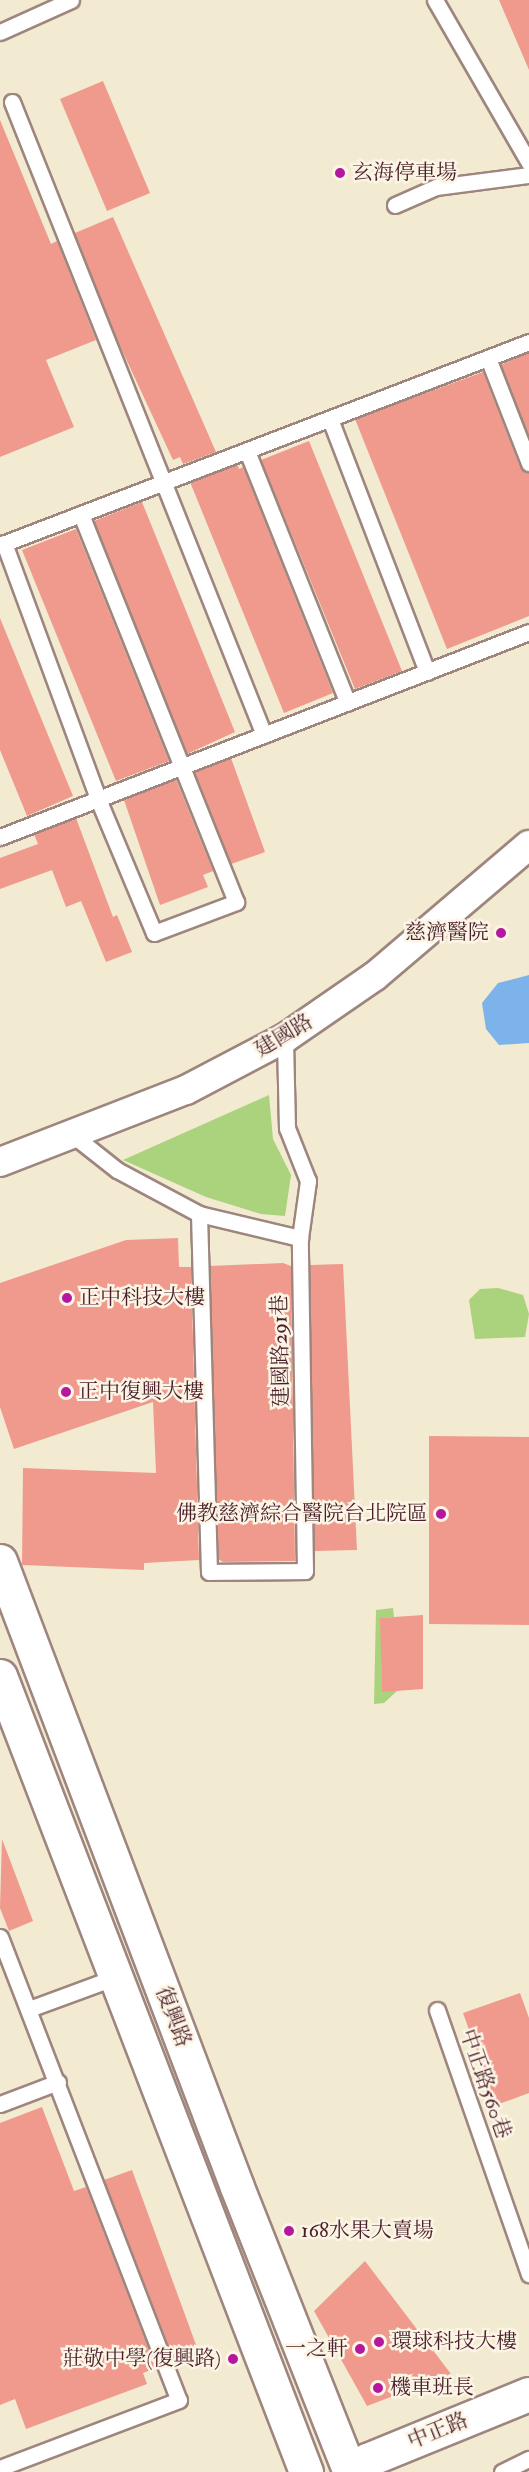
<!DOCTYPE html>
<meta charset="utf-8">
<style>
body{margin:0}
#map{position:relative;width:529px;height:2472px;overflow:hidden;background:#f2ebd1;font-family:"IM FELL Double Pica","Noto Serif TC",serif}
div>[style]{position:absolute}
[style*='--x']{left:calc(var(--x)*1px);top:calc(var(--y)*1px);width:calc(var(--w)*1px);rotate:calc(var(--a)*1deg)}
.green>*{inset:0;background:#abd27c}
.water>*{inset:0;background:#7db3eb}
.building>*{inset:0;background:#ef9a8d}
.roads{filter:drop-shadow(2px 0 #9e857e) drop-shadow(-2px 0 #9e857e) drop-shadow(0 2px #9e857e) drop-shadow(0 -2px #9e857e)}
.service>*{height:15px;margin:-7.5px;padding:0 7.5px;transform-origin:7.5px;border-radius:7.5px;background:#fff}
.minor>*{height:28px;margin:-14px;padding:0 14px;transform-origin:14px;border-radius:14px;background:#fff}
.tertiary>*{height:33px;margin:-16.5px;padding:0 16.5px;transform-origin:16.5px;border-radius:16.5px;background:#fff}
.secondary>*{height:33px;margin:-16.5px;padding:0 16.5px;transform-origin:16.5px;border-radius:16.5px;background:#fff}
.dots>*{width:16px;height:16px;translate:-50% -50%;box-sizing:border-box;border:3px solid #fcf5e5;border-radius:50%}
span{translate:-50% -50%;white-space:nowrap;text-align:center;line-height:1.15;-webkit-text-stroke:5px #fcf5e5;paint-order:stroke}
.poi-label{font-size:21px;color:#4a1f2b}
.left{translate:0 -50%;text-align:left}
.right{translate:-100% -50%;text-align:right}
.street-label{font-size:21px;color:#4a1f2b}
</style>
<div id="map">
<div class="green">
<div style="clip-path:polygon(269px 1095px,273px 1139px,291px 1175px,285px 1216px,261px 1214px,206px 1197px,123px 1160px)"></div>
<div style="clip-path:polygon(498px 1288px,523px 1295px,529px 1314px,525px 1337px,475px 1339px,469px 1300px,480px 1289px)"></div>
<div style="clip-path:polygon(393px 1608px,394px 1617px,381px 1618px,382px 1691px,397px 1691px,384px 1703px,374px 1704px,376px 1610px)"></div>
</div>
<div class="water">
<div style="clip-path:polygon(529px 975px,529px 1043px,499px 1045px,486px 1029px,482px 1003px,498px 983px)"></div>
</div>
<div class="building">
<div style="clip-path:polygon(499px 0,529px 0,529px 70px)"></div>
<div style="clip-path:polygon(103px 81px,150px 193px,107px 211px,60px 99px)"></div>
<div style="clip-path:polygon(0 120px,51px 244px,57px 241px,96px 340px,46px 360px,74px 427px,0 457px)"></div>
<div style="clip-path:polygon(113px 217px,216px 452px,183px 464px,180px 457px,173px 460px,114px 333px,75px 233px)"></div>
<div style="clip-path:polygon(529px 352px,529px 436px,501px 365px)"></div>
<div style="clip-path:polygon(483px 372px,520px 467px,529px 473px,529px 616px,447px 649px,355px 419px)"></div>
<div style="clip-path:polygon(309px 441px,402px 671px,355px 689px,261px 460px)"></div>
<div style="clip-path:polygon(237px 464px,239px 469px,243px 467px,333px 693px,284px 713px,190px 482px)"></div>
<div style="clip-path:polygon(142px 502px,235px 732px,187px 754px,94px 521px)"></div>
<div style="clip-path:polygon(76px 529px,169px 761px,116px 781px,22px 550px)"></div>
<div style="clip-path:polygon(0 618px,73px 796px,27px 816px,0 750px)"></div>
<div style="clip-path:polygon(231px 758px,265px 852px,231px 864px,195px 772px)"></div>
<div style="clip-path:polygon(176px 779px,213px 871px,203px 875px,208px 887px,160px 905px,124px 800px)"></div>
<div style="clip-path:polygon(76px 818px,113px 917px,117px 915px,132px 952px,106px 962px,81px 901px,66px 907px,52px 870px,0 889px,0 858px,38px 844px,34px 834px)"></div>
<div style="clip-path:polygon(178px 1238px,179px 1267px,191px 1267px,199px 1560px,144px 1563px,144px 1570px,22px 1565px,23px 1468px,156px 1473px,153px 1402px,14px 1449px,0 1407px,0 1283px,126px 1240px)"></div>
<div style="clip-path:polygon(283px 1263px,291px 1266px,295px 1561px,223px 1562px,218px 1559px,210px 1266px)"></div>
<div style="clip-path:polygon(343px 1264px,357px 1550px,314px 1551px,310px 1265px)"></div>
<div style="clip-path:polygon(429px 1436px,529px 1437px,529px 1625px,429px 1624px)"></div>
<div style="clip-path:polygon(423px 1615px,423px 1689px,382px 1692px,380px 1618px)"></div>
<div style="clip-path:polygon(2px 1839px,33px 1921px,9px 1931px,0 1908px)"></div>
<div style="clip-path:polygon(520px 1993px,529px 2018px,529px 2093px,496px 2105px,463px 2013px)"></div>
<div style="clip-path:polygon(42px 2107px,74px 2191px,86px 2187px,156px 2368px,143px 2373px,147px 2384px,26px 2429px,15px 2399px,0 2405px,0 2123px)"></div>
<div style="clip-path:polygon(132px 2170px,199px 2353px,175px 2362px,104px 2180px)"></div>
<div style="clip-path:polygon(365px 2261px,451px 2374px,367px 2406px,314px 2311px)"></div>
</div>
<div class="roads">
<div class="service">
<div style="--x:435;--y:0;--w:188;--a:60"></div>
<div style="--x:0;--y:32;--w:78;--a:-24.3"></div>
<div style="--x:12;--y:102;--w:681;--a:68.29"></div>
<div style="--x:395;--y:205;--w:45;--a:-23.7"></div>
<div style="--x:436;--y:187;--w:94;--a:-7.4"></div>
<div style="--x:488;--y:358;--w:113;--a:68.7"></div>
<div style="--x:330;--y:419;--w:271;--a:69"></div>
<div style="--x:247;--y:451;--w:271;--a:68.2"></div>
<div style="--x:4;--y:543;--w:273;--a:69.8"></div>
<div style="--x:98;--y:799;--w:145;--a:67.3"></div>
<div style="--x:154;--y:933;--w:88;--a:-20.7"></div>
<div style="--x:236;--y:902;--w:418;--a:-111.8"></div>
<div style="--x:0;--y:545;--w:567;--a:-20.99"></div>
<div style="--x:0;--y:837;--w:567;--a:-21.18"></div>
<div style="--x:74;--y:1136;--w:55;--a:38.3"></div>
<div style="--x:117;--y:1170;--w:93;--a:28.2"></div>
<div style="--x:199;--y:1214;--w:358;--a:88.4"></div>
<div style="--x:209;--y:1572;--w:96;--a:-0.6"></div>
<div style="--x:305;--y:1571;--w:333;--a:-90.9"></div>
<div style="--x:300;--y:1238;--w:58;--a:-82"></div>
<div style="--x:308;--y:1181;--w:57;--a:-111.6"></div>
<div style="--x:287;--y:1128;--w:90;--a:-91.3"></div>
<div style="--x:199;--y:1214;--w:104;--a:13.4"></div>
<div style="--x:0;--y:1937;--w:496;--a:68.9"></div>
<div style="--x:179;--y:2400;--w:191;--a:159.2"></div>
<div style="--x:29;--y:2009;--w:93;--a:-20.2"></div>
<div style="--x:437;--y:2010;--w:280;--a:70.8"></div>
<div style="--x:0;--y:2104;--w:62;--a:-20.8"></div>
<div style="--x:502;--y:2472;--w:30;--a:-26"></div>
</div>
<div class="minor">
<div style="--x:0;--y:1162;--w:199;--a:-21.2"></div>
<div style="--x:186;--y:1090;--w:112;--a:-27.7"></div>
<div style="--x:285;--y:1038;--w:109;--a:-34.6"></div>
<div style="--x:375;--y:976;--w:202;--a:-40.4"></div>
</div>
<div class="tertiary">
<div style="--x:350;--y:2472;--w:21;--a:-35"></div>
<div style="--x:367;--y:2460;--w:175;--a:-22.2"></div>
</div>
<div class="secondary">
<div style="--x:0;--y:1561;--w:669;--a:69.26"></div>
<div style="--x:237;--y:2187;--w:307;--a:68.4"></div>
<div style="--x:0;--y:1676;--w:853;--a:68.97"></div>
</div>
</div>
<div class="dots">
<div style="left:340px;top:173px;background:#b5179e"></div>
<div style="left:501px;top:933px;background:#b5179e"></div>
<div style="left:67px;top:1298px;background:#b5179e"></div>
<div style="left:66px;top:1392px;background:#b5179e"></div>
<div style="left:441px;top:1514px;background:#b5179e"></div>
<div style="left:289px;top:2231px;background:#b5179e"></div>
<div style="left:379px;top:2342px;background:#b5179e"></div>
<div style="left:360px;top:2349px;background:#b5179e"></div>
<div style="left:233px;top:2359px;background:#b5179e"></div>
<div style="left:378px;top:2388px;background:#b5179e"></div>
</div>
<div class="poi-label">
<span class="left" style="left:352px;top:173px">玄海停車場</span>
<span class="right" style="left:489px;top:933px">慈濟醫院</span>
<span class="left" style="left:79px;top:1298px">正中科技大樓</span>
<span class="left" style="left:78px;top:1392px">正中復興大樓</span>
<span class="right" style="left:428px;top:1514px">佛教慈濟綜合醫院台北院區</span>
<span class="left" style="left:301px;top:2231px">168水果大賣場</span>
<span class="left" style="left:391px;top:2342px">環球科技大樓</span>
<span class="right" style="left:348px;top:2349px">一之軒</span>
<span class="right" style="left:221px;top:2359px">莊敬中學(復興路)</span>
<span class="left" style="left:390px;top:2388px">機車班長</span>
</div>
<div class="street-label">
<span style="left:284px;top:1036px;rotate:-31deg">建國路</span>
<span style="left:281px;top:1351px;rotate:-91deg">建國路291巷</span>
<span style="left:173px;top:2017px;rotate:69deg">復興路</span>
<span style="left:485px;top:2084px;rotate:71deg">中正路560巷</span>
<span style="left:438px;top:2431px;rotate:-22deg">中正路</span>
</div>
</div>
